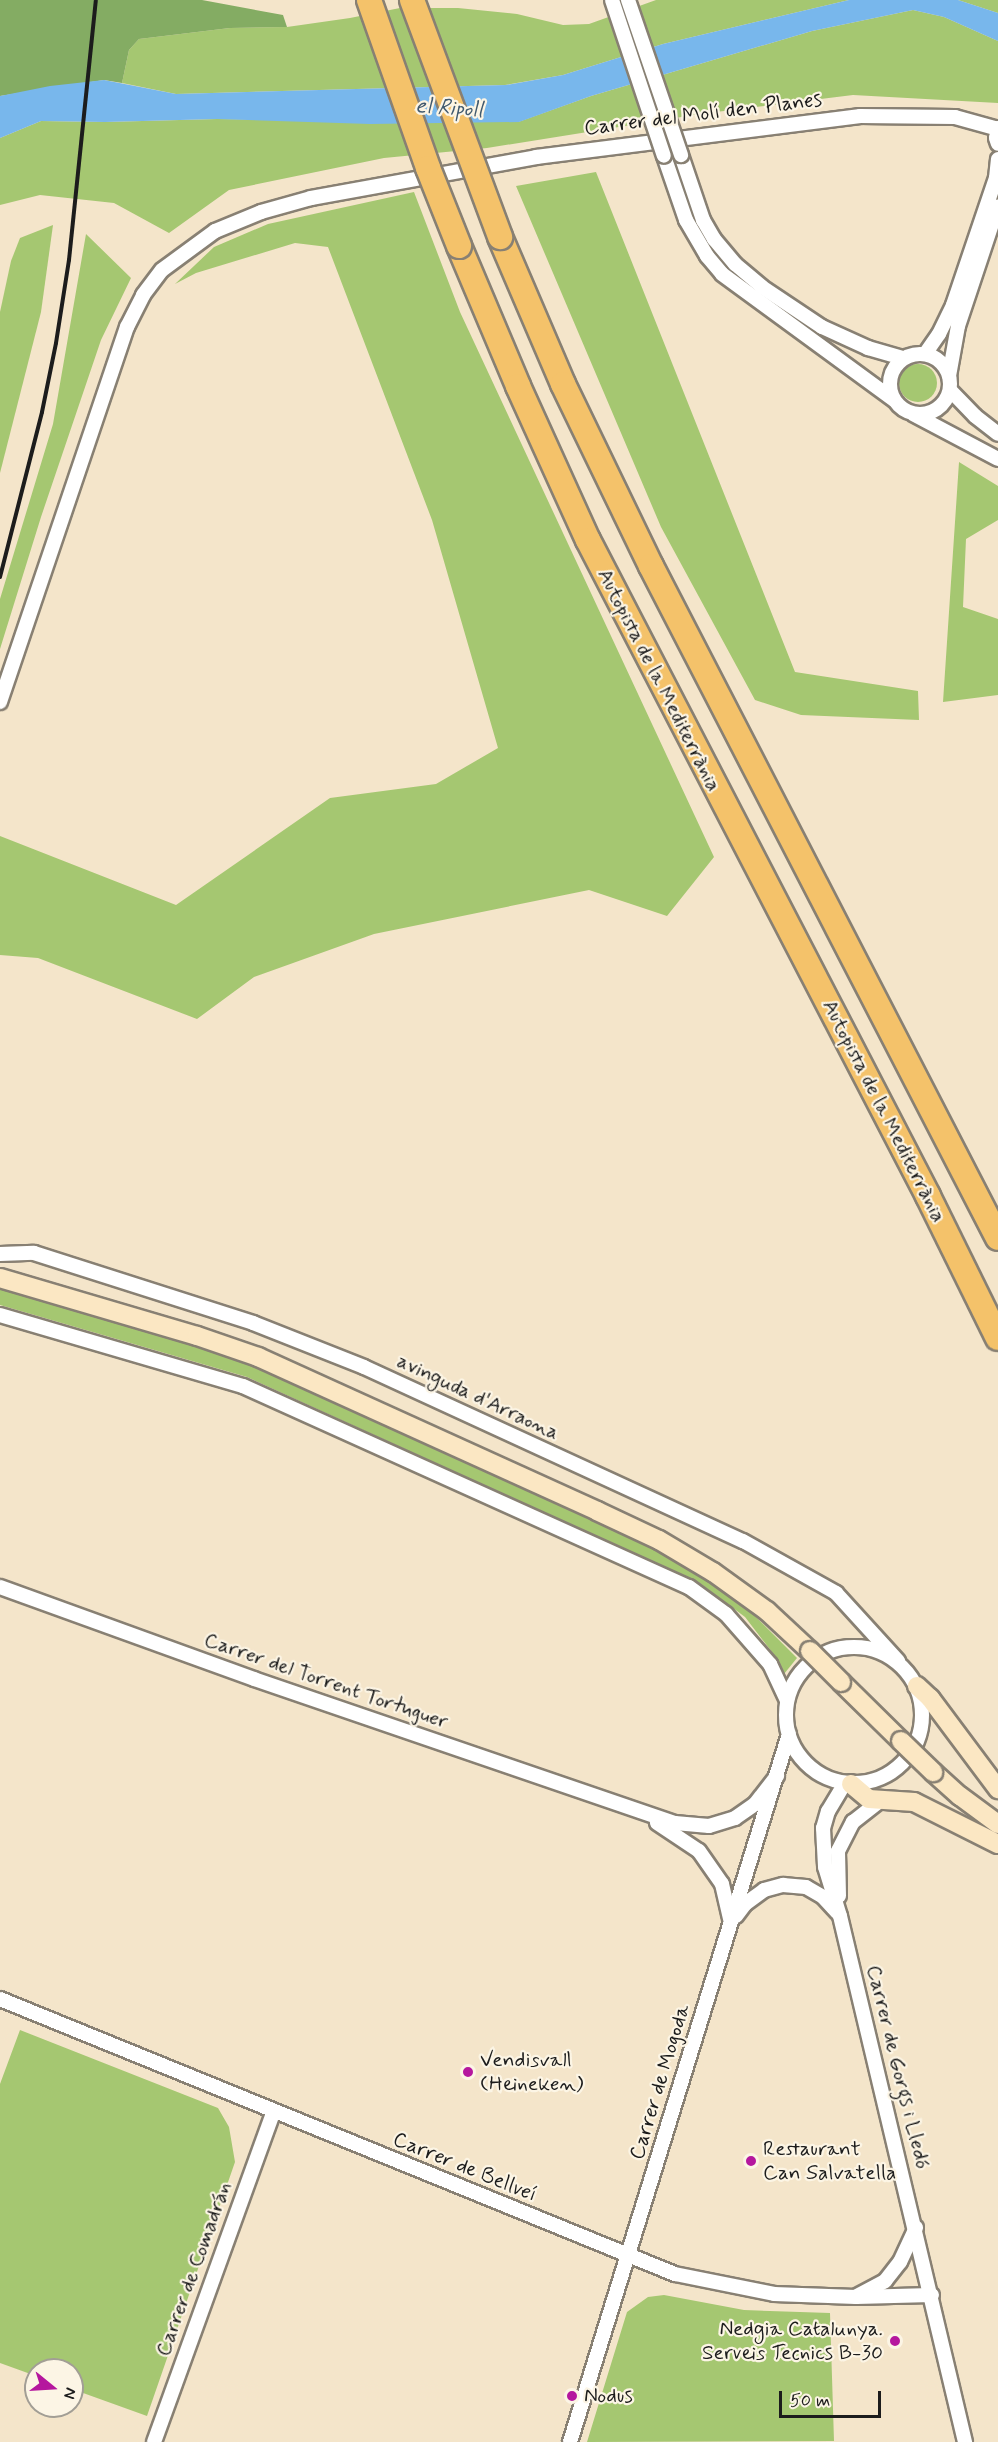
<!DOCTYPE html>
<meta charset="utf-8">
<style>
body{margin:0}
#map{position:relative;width:998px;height:2442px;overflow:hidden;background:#f4e5ca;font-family:Mynerve,sans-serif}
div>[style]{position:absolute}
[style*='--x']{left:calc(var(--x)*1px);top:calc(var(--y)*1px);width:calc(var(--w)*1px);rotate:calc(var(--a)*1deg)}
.green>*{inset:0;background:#a5c771}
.round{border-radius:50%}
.forest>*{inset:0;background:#84ac63}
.water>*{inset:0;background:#78b7ec}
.roads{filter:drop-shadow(2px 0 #888073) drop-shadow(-2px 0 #888073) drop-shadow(0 2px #888073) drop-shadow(0 -2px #888073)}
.street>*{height:14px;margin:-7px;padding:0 7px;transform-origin:7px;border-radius:7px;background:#fff}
.street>.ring{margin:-7px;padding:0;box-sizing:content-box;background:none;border:14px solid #fff;border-radius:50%}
.secondary>*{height:18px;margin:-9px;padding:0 9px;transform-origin:9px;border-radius:9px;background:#fbe7c3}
.highway>*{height:24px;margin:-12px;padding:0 12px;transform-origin:12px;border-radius:12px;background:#f4c26a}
.rail>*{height:4px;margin:-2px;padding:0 2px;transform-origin:2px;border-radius:2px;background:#1c1c1c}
.bridges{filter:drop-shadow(2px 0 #888073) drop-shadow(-2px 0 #888073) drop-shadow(0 2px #888073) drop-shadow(0 -2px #888073)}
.street-bridge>*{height:14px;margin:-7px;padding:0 7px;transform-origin:7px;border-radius:7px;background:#fff}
.secondary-bridge>*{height:18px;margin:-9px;padding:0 9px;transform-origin:9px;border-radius:9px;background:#fbe7c3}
.highway-bridge>*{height:24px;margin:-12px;padding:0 12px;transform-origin:12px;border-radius:12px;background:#f4c26a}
.dots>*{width:16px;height:16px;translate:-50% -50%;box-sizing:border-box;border:3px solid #fcf5e5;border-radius:50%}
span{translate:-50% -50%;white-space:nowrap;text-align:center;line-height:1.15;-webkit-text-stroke:4.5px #fcf5e5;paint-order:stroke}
.street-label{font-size:21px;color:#1c1c1c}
.poi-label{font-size:21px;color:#1c1c1c}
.left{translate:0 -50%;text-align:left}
.right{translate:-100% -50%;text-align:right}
.water-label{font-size:22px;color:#415a6f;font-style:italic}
.north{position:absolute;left:24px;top:2358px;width:60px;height:60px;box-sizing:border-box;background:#fcf5e5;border:2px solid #a29e95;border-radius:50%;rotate:108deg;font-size:16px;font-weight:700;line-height:24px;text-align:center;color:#1c1c1c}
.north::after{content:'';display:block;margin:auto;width:21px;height:27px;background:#b5179e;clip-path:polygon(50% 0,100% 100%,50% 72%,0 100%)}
.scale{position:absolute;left:779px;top:2391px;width:102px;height:27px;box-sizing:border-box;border:3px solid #1c1c1c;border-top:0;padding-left:8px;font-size:18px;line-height:21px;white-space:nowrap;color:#1c1c1c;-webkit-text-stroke:4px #fcf5e5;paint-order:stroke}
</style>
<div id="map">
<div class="green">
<div style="clip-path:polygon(656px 0,849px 0,663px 44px,563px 75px,505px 85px,176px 94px,122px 83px,129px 50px,139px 39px,230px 28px,287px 27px,350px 18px,400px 8px,458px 8px,517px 14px,563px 25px,589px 24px)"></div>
<div style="clip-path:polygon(958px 0,998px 0,998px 13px)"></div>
<div style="clip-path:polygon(913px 10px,944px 17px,998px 41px,998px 103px,853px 95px,700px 114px,487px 148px,384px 158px,229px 190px,169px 233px,114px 203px,40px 195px,0 205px,0 138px,41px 121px,105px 122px,217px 119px,518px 122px,591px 96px,812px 31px)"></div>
<div style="clip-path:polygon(596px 172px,795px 672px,918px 691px,919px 720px,801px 715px,755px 700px,661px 527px,516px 186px)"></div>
<div style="clip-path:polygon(414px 192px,460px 312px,714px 857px,667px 916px,589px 890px,374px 934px,254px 977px,197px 1019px,38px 958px,0 955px,0 836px,176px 905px,330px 798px,436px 784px,498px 748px,432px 520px,328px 247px,295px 243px,196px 273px,175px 284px,214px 247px,268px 224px)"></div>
<div style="clip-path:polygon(53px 225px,41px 312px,0 473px,0 312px,11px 261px,20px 238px)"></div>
<div style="clip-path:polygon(86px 234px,131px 278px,101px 340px,41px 517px,0 649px,0 599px,53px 424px)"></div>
<div class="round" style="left:899px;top:364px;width:38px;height:38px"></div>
<div style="clip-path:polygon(959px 462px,998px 486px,998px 520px,966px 539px,963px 607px,998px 619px,998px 695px,943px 702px)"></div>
<div style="clip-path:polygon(0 1287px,246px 1360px,642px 1541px,689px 1566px,743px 1604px,797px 1658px,784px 1674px,775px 1656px,745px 1617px,701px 1584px,247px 1377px,0 1305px)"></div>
<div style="clip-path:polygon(20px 2030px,218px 2108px,229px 2127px,235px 2162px,147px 2416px,72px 2389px,72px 2370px,36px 2370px,36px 2376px,0 2363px,0 2084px)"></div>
<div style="clip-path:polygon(664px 2295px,744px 2310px,830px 2313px,834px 2441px,587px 2442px,627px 2312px,648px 2297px)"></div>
</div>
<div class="forest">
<div style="clip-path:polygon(0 0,202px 0,283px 15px,287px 27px,230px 28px,139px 39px,129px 50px,122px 83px,104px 80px,0 96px)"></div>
</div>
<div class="water">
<div style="clip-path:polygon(849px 0,958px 0,998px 13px,998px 41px,944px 17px,913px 10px,812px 31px,591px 96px,519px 122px,370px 124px,217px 119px,105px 122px,41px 121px,0 138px,0 96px,50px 86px,104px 80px,176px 94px,506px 85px,563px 75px,663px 44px)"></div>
</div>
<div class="roads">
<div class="street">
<div style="--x:998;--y:128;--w:10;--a:101"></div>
<div style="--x:996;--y:138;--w:6;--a:72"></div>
<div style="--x:681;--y:155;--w:69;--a:71.3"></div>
<div style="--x:703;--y:220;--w:22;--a:60"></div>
<div style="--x:714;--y:239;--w:33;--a:50"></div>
<div style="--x:735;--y:264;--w:35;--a:40"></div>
<div style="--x:762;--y:287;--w:72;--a:33.7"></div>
<div style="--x:822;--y:327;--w:51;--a:24.5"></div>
<div style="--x:868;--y:348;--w:37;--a:16"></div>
<div style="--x:664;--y:156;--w:68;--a:71"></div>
<div style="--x:686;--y:220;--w:42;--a:59.7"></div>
<div style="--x:707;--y:256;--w:23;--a:50"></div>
<div style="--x:722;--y:274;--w:213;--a:36.2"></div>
<div class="ring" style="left:890px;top:354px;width:46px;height:46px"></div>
<div style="--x:925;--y:354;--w:24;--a:-55"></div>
<div style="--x:939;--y:334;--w:32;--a:-64"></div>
<div style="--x:953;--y:305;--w:134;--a:-71.3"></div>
<div style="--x:996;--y:178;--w:19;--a:-84"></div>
<div style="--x:949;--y:376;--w:51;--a:-79.8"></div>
<div style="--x:958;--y:326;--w:126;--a:-71.6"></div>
<div style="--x:950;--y:390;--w:36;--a:46"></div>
<div style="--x:975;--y:416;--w:29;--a:38"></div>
<div style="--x:913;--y:414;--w:96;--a:27.9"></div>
<div style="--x:0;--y:702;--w:396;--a:-71.3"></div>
<div style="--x:127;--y:327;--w:36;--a:-63"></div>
<div style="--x:143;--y:295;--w:31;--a:-53"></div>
<div style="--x:162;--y:270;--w:66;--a:-36.3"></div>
<div style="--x:215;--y:231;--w:50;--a:-22.4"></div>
<div style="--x:261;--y:212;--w:52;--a:-15.6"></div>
<div style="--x:311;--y:198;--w:229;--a:-10.3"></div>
<div style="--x:536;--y:157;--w:327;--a:-7.2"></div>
<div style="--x:860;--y:116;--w:95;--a:0.6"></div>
<div style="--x:955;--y:117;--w:45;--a:15.6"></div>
<div style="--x:0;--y:1254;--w:34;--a:-2"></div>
<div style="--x:34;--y:1253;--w:230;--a:17.7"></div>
<div style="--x:253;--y:1323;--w:119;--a:21.6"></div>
<div style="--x:364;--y:1367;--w:417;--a:24.7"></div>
<div style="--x:743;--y:1541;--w:107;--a:29.2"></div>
<div style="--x:836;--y:1593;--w:92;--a:47.6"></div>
<div style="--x:0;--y:1315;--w:253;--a:16.3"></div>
<div style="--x:243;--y:1386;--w:489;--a:24.3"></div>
<div style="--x:689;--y:1587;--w:46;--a:36.1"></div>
<div style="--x:726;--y:1614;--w:67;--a:48.7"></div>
<div style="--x:770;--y:1664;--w:40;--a:65"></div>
<div style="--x:0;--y:1587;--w:270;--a:19.9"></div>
<div style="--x:254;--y:1679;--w:445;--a:18.9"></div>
<div style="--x:675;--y:1823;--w:34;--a:5"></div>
<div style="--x:709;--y:1826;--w:27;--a:-17"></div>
<div style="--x:735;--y:1818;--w:24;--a:-35"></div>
<div style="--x:755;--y:1804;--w:36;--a:-52"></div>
<div class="ring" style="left:786px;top:1647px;width:122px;height:122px"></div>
<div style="--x:845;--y:1783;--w:33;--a:121"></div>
<div style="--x:828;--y:1811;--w:18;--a:106"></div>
<div style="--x:823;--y:1828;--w:39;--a:87"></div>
<div style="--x:825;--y:1867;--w:51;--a:73"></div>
<div style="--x:840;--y:1916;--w:541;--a:76.63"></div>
<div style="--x:657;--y:1823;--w:50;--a:33.7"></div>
<div style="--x:699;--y:1851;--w:40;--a:55.1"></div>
<div style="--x:722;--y:1884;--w:39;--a:77"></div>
<div style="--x:839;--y:1896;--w:45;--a:-91.3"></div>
<div style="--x:838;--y:1851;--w:33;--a:-63"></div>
<div style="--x:853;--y:1822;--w:36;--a:-38"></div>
<div style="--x:736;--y:1916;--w:15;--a:-53"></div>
<div style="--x:745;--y:1904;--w:24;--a:-36"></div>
<div style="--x:764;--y:1890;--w:20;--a:-15"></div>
<div style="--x:783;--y:1885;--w:23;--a:5"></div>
<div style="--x:806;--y:1887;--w:20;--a:30"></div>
<div style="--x:823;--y:1897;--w:21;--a:47"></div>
<div style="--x:0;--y:1999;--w:729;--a:22.17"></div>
<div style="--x:675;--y:2274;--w:101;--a:11.4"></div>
<div style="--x:774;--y:2294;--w:82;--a:2.1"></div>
<div style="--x:856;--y:2297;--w:76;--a:-1.5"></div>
<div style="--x:857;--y:2296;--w:32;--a:-28"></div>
<div style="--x:885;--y:2281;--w:24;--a:-52"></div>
<div style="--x:900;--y:2262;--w:38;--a:-65"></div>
<div style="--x:154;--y:2442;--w:352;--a:-70.1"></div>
<div style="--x:570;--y:2442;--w:741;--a:-72.81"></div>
</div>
<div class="secondary">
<div style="--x:0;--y:1278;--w:205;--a:16.4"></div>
<div style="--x:197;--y:1336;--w:65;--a:19"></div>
<div style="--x:258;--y:1357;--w:372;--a:24.4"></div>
<div style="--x:597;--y:1511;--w:68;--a:25.1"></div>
<div style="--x:659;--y:1540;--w:63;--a:30.7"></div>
<div style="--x:713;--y:1572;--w:67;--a:35.8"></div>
<div style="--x:767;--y:1611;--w:59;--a:42.9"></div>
<div style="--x:841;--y:1682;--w:84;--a:44.5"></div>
<div style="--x:917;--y:1686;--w:18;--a:43"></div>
<div style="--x:930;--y:1698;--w:114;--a:53.2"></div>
<div style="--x:933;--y:1772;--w:36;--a:42"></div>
<div style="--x:960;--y:1796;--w:47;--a:36.4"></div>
<div style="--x:851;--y:1784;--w:23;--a:40"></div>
<div style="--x:869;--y:1799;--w:45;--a:3.8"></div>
<div style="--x:914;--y:1802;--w:94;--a:26.6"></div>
</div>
<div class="highway">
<div style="--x:500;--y:237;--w:160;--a:66.8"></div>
<div style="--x:563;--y:384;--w:202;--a:64.2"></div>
<div style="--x:651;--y:566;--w:756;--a:62.69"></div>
<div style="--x:459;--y:246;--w:152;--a:67.1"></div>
<div style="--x:518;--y:386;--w:169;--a:65.6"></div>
<div style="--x:588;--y:540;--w:739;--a:62.6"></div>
<div style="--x:928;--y:1196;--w:158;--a:63.8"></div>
</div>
</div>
<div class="rail">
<div style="--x:0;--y:577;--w:170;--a:-75.7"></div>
<div style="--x:42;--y:412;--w:70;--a:-78.5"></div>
<div style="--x:56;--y:343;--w:84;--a:-81.1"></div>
<div style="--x:69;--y:260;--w:261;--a:-84.1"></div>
</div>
<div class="bridges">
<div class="street-bridge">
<div style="--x:612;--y:0;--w:164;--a:71.6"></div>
<div style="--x:628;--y:0;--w:164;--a:71.1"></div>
</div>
<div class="secondary-bridge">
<div style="--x:810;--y:1651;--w:44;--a:45"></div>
<div style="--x:901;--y:1741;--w:45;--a:44.1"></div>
</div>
<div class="highway-bridge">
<div style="--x:369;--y:0;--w:178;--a:70.6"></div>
<div style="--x:428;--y:168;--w:84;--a:68.3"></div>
<div style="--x:412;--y:0;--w:253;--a:69.6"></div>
</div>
</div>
<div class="dots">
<div style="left:468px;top:2072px;background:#b5179e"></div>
<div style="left:751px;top:2161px;background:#b5179e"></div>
<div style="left:895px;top:2341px;background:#b5179e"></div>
<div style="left:572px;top:2396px;background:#b5179e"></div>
</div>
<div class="street-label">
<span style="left:703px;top:114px;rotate:-7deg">Carrer del Molí den Planes</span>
<span style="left:659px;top:680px;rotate:63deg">Autopista de la Mediterrània</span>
<span style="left:884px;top:1111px;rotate:63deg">Autopista de la Mediterrània</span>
<span style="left:478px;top:1397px;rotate:25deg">avinguda d'Arraona</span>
<span style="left:326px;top:1681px;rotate:19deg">Carrer del Torrent Tortuguer</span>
<span style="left:898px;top:2067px;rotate:76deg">Carrer de Gorgs i Lledó</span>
<span style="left:660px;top:2082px;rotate:-73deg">Carrer de Mogoda</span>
<span style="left:465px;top:2167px;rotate:22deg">Carrer de Bellveí</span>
<span style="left:194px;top:2269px;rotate:-70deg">Carrer de Comadrán</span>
</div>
<div class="poi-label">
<span class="left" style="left:480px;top:2072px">Vendisvall<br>(Heineken)</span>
<span class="left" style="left:763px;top:2161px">Restaurant<br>Can Salvatella</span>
<span class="right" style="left:883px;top:2341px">Nedgia Catalunya.<br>Serveis Tecnics B-30</span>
<span class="left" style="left:584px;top:2396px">Nodus</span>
</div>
<div class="water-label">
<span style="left:449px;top:109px;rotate:4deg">el Ripoll</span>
</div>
<div class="north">N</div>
<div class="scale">50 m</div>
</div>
